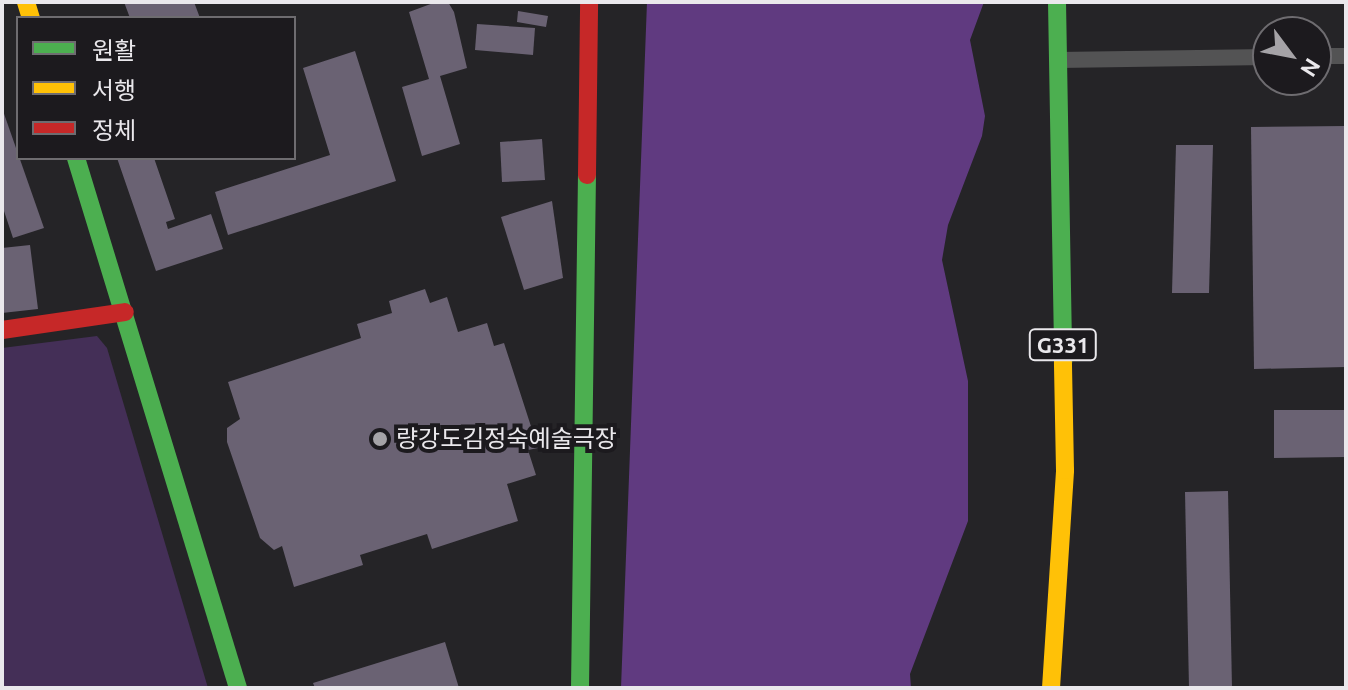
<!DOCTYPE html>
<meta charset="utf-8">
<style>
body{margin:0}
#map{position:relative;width:1348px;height:690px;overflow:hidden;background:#252427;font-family:Ubuntu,"Noto Sans KR",sans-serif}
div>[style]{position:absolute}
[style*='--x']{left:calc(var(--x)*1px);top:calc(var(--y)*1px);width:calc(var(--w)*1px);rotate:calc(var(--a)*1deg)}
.green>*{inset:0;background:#442f57}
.water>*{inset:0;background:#603a80}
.building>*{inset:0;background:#6a6273}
.street>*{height:16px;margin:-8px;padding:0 8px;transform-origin:8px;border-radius:8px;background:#535354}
.fast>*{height:18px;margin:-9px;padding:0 9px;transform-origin:9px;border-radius:9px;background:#4caf50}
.slow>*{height:18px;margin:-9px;padding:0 9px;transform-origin:9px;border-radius:9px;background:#ffc107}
.jam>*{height:18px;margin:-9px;padding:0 9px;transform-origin:9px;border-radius:9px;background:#c62828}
.dots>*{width:22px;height:22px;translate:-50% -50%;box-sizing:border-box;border:4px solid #1c1a1e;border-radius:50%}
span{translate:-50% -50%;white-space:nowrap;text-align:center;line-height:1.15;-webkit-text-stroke:8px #1c1a1e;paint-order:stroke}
.shield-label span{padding:2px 6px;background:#1c1a1e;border:2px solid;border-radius:6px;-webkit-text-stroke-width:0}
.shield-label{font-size:22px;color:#eae8ec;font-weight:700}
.poi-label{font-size:24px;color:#eae8ec}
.left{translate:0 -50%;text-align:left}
.frame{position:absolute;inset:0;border:4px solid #eae8ec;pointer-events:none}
.legend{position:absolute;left:16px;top:16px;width:280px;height:144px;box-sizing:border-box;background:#1c1a1e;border:2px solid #6e6c70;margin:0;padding:10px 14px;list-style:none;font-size:24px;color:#eae8ec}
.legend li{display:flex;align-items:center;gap:16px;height:40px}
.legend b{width:40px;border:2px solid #6e6c70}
.north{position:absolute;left:1252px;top:16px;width:80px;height:80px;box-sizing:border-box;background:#1c1a1e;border:2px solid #6e6c70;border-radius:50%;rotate:122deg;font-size:22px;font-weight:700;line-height:32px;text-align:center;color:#eae8ec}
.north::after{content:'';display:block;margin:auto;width:28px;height:36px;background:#a5a3a7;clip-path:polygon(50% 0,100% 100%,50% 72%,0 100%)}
</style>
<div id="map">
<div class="green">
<div style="clip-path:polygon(97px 336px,107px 348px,208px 688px,2px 688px,2px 348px)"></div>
</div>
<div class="water">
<div style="clip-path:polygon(647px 2px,984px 2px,970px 40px,985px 116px,982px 136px,948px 225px,942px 260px,968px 381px,968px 521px,910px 674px,911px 688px,621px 688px)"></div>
</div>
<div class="building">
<div style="clip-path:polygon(124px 2px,194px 2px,200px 18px,130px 18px)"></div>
<div style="clip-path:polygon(436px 2px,448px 2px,454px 12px,467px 68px,440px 76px,460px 144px,422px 156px,402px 87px,429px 79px,409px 12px)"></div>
<div style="clip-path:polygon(518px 11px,548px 16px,546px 27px,517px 22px)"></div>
<div style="clip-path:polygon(477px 24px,535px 28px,533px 55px,475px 50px)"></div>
<div style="clip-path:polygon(355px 51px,396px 181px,228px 235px,215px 192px,330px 155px,303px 68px)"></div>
<div style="clip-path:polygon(2px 108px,44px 228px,13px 238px,2px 205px)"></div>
<div style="clip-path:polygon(1346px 126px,1346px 367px,1254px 369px,1251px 127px)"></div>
<div style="clip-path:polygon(542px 139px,545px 180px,502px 182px,500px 142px)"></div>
<div style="clip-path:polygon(1176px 145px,1213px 145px,1209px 293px,1172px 293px)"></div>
<div style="clip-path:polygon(117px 158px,154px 158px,175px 219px,166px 222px,168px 229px,211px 214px,223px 249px,156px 271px)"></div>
<div style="clip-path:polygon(552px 201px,563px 278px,524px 290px,501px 217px)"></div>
<div style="clip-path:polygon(30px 245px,38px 309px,2px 313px,2px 248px)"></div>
<div style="clip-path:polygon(425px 289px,430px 303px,447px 297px,458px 332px,487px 323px,494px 346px,504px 343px,538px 448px,528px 450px,536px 475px,507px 484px,518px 521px,432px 549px,427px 534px,360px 555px,363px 565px,294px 587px,282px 546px,274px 550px,260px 538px,227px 442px,227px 428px,240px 419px,228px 382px,361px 338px,357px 324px,392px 313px,389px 301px)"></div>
<div style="clip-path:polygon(1274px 410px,1346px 410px,1346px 457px,1274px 458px)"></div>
<div style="clip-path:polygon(1228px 491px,1232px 688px,1189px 688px,1185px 492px)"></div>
<div style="clip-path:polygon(445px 642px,459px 688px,315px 688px,313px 683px)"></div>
</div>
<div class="street">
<div style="--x:1316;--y:56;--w:30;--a:0"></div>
<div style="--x:1058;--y:60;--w:210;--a:-0.8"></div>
</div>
<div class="fast">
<div style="--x:1057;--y:2;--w:360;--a:89"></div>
<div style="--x:76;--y:158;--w:554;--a:73"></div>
<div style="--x:580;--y:688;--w:513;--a:-89.22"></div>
</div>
<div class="slow">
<div style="--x:26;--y:2;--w:17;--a:73"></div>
<div style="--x:1051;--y:688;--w:218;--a:-86.3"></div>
<div style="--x:1065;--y:470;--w:108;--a:-91.1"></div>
</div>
<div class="jam">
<div style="--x:587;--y:175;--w:173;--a:-89.3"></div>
<div style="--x:2;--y:330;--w:124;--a:-8.3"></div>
</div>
<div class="dots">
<div style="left:380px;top:439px;background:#a5a3a7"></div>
</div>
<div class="shield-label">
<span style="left:1063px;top:345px">G331</span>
</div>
<div class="poi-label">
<span class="left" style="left:396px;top:439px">량강도김정숙예술극장</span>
</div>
<div class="frame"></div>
<ul class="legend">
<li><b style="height:10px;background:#4caf50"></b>원활</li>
<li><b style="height:10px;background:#ffc107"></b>서행</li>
<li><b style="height:10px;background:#c62828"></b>정체</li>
</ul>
<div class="north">N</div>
</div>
